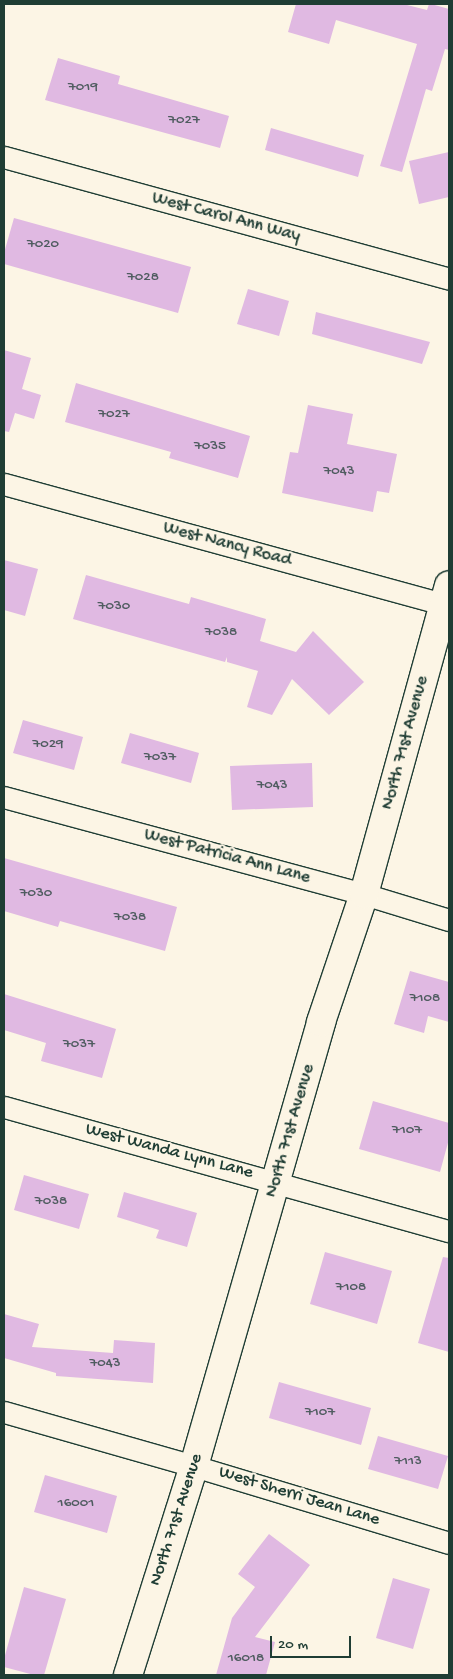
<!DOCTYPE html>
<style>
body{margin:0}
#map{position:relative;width:453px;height:1679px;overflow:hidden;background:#fcf5e5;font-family:"Gochi Hand",sans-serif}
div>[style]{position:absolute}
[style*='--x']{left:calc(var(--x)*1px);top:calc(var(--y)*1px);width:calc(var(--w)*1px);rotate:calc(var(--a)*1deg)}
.building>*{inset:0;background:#e0b9e2}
.roads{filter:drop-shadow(1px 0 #1f3d34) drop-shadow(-1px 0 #1f3d34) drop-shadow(0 1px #1f3d34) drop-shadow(0 -1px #1f3d34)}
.street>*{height:21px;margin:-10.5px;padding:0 10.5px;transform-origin:10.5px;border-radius:10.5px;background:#fcf5e5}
.secondary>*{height:28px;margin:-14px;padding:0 14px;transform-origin:14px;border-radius:14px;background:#fcf5e5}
span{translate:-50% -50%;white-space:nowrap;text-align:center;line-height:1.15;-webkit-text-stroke:4px #fcf5e5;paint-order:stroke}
.number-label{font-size:15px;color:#4f5c60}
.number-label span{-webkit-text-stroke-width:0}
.street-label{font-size:18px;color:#1f3d34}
.frame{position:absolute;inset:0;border:5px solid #1f3d34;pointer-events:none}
.scale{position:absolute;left:270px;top:1636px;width:81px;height:22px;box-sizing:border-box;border:2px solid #1f3d34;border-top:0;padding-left:6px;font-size:15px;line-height:18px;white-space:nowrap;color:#1f3d34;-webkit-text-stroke:4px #fcf5e5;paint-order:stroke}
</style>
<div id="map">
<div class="building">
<div style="clip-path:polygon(296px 4px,403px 4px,427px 10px,429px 4px,431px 4px,449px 9px,449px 50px,445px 49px,432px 91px,426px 89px,402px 172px,380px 166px,417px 44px,336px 20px,329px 44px,288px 32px)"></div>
<div style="clip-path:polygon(58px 58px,120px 76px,118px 84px,229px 116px,220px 148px,45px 100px)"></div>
<div style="clip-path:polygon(271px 128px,364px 155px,358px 177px,265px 150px)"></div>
<div style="clip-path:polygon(449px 152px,449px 197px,419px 204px,409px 161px)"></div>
<div style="clip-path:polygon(14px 218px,191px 267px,178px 313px,4px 264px,4px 253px)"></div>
<div style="clip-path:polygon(248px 289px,289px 301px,279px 336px,237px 324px)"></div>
<div style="clip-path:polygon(316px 312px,430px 342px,422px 364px,312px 334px)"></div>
<div style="clip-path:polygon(4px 350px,31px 358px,22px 389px,41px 395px,34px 419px,15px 413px,9px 432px,4px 431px)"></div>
<div style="clip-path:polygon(76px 383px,250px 436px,238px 478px,169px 458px,171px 452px,65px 422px)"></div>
<div style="clip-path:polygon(308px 405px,353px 414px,347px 444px,397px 454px,389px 493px,377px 491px,373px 512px,282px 493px,290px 452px,298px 453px)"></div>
<div style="clip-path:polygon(4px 560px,38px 569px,25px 616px,4px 610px)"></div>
<div style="clip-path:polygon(86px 575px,189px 604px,191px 597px,266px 619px,260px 641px,296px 652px,313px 631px,364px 682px,329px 715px,292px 679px,272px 715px,247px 707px,258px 671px,227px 662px,227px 657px,225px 662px,73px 619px)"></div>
<div style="clip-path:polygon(23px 720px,83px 737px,74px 770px,13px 753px)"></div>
<div style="clip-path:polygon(130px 733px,199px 753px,191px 783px,121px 763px)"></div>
<div style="clip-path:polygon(312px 763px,313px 807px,232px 810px,230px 766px)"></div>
<div style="clip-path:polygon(4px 858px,177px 907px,165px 951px,60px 921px,58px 927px,4px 911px)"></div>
<div style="clip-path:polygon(410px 971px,449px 982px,449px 1022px,428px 1016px,424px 1033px,394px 1024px)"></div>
<div style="clip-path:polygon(4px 994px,116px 1029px,102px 1078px,41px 1061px,46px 1043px,4px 1030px)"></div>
<div style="clip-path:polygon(373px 1101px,449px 1123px,449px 1139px,440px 1172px,359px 1149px)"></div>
<div style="clip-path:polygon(24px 1175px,89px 1194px,79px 1229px,14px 1210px)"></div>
<div style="clip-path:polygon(124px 1192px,197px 1213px,187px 1247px,156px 1238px,159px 1230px,117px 1217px)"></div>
<div style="clip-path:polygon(325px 1252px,392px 1271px,377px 1324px,310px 1304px)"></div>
<div style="clip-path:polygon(443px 1257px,449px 1258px,449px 1352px,418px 1343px)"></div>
<div style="clip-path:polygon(4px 1314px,39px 1324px,32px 1347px,113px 1353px,114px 1340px,155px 1343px,153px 1383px,56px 1376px,56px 1373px,4px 1358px)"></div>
<div style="clip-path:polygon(279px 1382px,371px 1408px,361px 1445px,269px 1418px)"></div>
<div style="clip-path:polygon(378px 1436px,448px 1456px,438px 1489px,368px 1469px)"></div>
<div style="clip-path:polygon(45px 1475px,117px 1496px,107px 1533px,34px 1512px)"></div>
<div style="clip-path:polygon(269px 1534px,310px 1565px,255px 1637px,275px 1642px,266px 1675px,216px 1675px,232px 1618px,255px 1587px,238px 1574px)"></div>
<div style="clip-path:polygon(393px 1578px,430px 1589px,413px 1649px,376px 1638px)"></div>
<div style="clip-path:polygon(24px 1587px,66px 1599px,44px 1675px,34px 1675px,4px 1667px,4px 1659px)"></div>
</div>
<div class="roads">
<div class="street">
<div style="--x:4;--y:157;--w:461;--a:15.3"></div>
<div style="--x:4;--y:484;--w:461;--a:15.3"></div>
<div style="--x:4;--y:797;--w:373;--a:15.1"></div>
<div style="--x:364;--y:894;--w:89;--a:17"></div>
<div style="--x:4;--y:1107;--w:462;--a:15.6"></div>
<div style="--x:4;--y:1412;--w:198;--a:15.9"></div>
<div style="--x:194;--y:1466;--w:266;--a:16.8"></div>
</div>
<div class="secondary">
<div style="--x:128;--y:1675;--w:219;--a:-72.5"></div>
<div style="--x:194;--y:1466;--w:462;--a:-74"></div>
<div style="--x:321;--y:1022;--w:135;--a:-71.4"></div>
<div style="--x:364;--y:894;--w:320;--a:-74.6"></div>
</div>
</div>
<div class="number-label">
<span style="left:83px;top:88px">7019</span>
<span style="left:184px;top:121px">7027</span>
<span style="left:43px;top:245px">7020</span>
<span style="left:143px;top:278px">7028</span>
<span style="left:114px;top:415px">7027</span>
<span style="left:210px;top:447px">7035</span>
<span style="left:339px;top:472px">7043</span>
<span style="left:114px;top:607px">7030</span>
<span style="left:221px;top:633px">7038</span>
<span style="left:48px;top:745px">7029</span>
<span style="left:160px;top:758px">7037</span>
<span style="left:272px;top:786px">7043</span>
<span style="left:36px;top:894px">7030</span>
<span style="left:130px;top:918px">7038</span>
<span style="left:425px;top:999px">7108</span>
<span style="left:79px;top:1045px">7037</span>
<span style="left:407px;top:1131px">7107</span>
<span style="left:51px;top:1202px">7038</span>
<span style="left:351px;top:1288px">7108</span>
<span style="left:105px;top:1364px">7043</span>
<span style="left:320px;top:1413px">7107</span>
<span style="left:408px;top:1462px">7113</span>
<span style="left:76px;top:1504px">16001</span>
<span style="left:246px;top:1659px">16018</span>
</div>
<div class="street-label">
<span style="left:226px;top:218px;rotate:15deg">West Carol Ann Way</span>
<span style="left:227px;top:545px;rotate:15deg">West Nancy Road</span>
<span style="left:406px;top:743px;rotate:-75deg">North 71st Avenue</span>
<span style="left:227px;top:857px;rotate:15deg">West Patricia Ann Lane</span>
<span style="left:291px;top:1131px;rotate:-74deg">North 71st Avenue</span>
<span style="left:169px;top:1152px;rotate:15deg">West Wanda Lynn Lane</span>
<span style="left:299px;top:1497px;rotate:17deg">West Sherri Jean Lane</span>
<span style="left:177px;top:1520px;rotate:-72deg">North 71st Avenue</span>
</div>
<div class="frame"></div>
<div class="scale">20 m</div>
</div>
